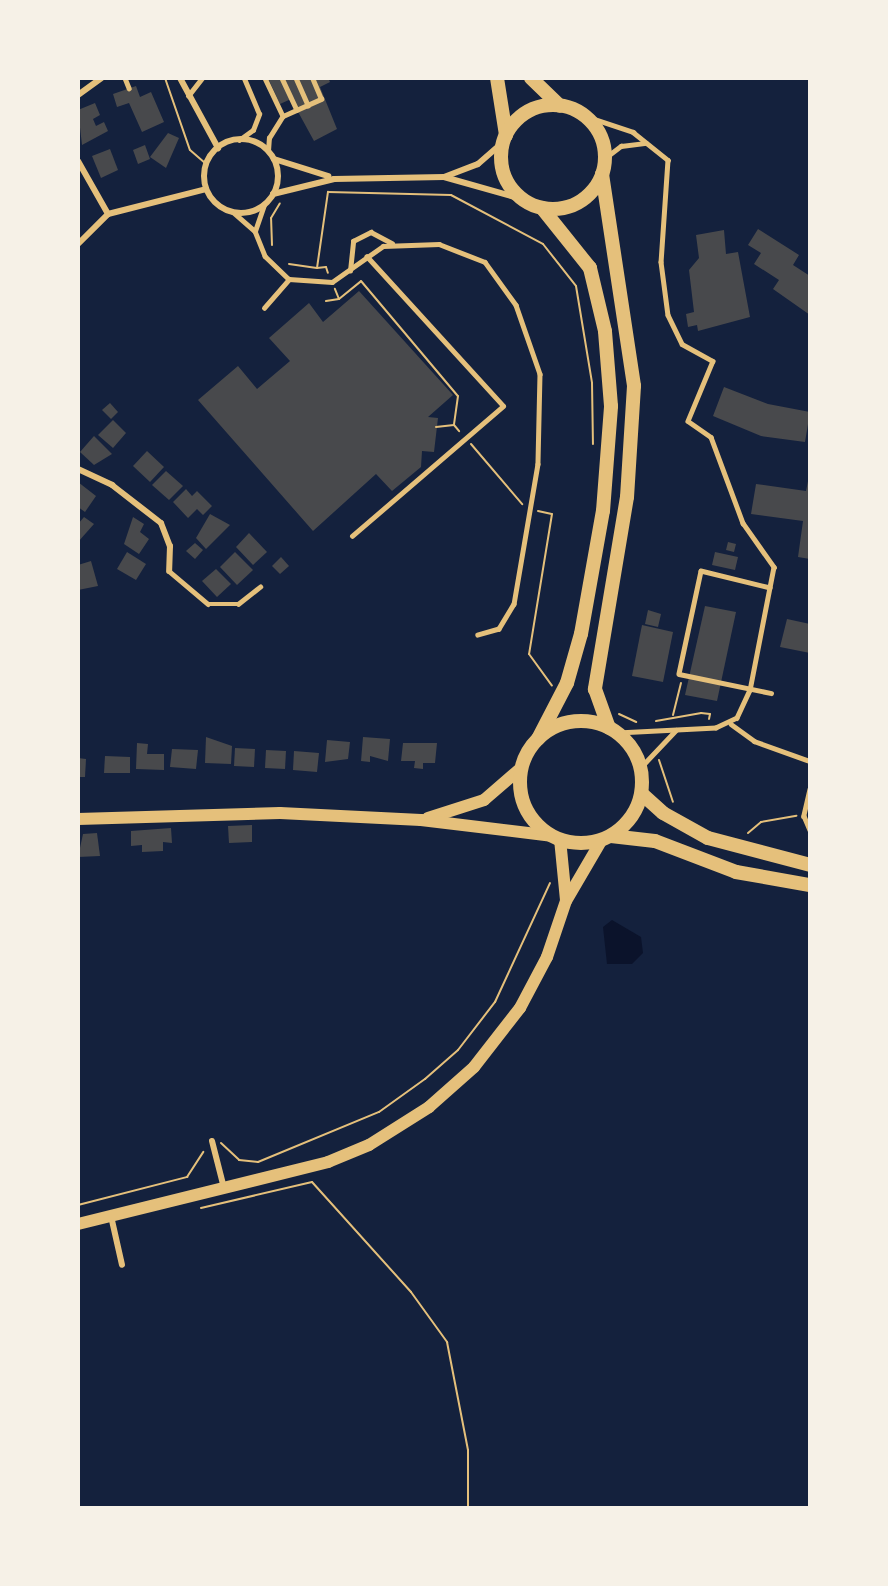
<!DOCTYPE html>
<style>
body{margin:0}
#map{position:relative;width:888px;height:1586px;overflow:hidden;background:#14213d;font-family:Roboto,sans-serif}
div>[style]{position:absolute}
[style*='--x']{left:calc(var(--x)*1px);top:calc(var(--y)*1px);width:calc(var(--w)*1px);rotate:calc(var(--a)*1deg)}
.water>*{inset:0;background:#0b132b}
.building>*{inset:0;background:#48494c}
.path>*{height:2px;margin:-1px;padding:0 1px;transform-origin:1px;border-radius:1px;background:#e5c07b}
.service>*{height:4.5px;margin:-2.25px;padding:0 2.25px;transform-origin:2.25px;border-radius:2.25px;background:#e5c07b}
.minor>*{height:6px;margin:-3px;padding:0 3px;transform-origin:3px;border-radius:3px;background:#e5c07b}
.minor>.ring{margin:-3px;padding:0;box-sizing:content-box;background:none;border:6px solid #e5c07b;border-radius:50%}
.secondary>*{height:12px;margin:-6px;padding:0 6px;transform-origin:6px;border-radius:6px;background:#e5c07b}
.trunk>*{height:14px;margin:-7px;padding:0 7px;transform-origin:7px;border-radius:7px;background:#e5c07b}
.trunk>.ring{margin:-7px;padding:0;box-sizing:content-box;background:none;border:14px solid #e5c07b;border-radius:50%}
span{translate:-50% -50%;white-space:nowrap;text-align:center;line-height:1.15;-webkit-text-stroke:4.5px #f6f1e7;paint-order:stroke}
.frame{position:absolute;inset:0;border:80px solid #f6f1e7;pointer-events:none}
</style>
<div id="map">
<div class="water">
<div style="clip-path:polygon(612px 920px,641px 937px,643px 953px,632px 964px,607px 964px,603px 927px)"></div>
</div>
<div class="building">
<div style="clip-path:polygon(268px 78px,328px 78px,330px 82px,320px 87px,337px 129px,314px 141px,291px 99px,280px 104px)"></div>
<div style="clip-path:polygon(136px 86px,140px 97px,151px 92px,164px 122px,142px 132px,129px 103px,117px 107px,113px 94px)"></div>
<div style="clip-path:polygon(95px 103px,100px 115px,93px 119px,96px 126px,104px 122px,108px 131px,82px 145px,78px 110px)"></div>
<div style="clip-path:polygon(168px 133px,179px 138px,166px 168px,150px 157px)"></div>
<div style="clip-path:polygon(145px 145px,150px 159px,138px 164px,133px 150px)"></div>
<div style="clip-path:polygon(110px 149px,118px 170px,101px 178px,92px 156px)"></div>
<div style="clip-path:polygon(758px 229px,799px 255px,793px 265px,810px 276px,810px 315px,773px 289px,779px 280px,754px 264px,761px 253px,748px 245px)"></div>
<div style="clip-path:polygon(724px 230px,726px 254px,738px 252px,750px 317px,698px 331px,697px 325px,688px 327px,686px 314px,694px 312px,689px 270px,699px 258px,696px 235px)"></div>
<div style="clip-path:polygon(359px 291px,453px 395px,428px 417px,438px 418px,434px 452px,422px 451px,421px 467px,392px 491px,376px 474px,313px 531px,198px 400px,238px 366px,257px 389px,290px 361px,269px 338px,309px 303px,323px 322px)"></div>
<div style="clip-path:polygon(724px 387px,768px 404px,810px 412px,805px 442px,761px 436px,713px 416px)"></div>
<div style="clip-path:polygon(110px 403px,118px 412px,111px 419px,102px 410px)"></div>
<div style="clip-path:polygon(113px 420px,126px 433px,113px 448px,98px 435px)"></div>
<div style="clip-path:polygon(94px 436px,112px 454px,94px 465px,80px 452px)"></div>
<div style="clip-path:polygon(147px 451px,164px 467px,150px 482px,133px 466px)"></div>
<div style="clip-path:polygon(166px 471px,183px 486px,169px 500px,152px 485px)"></div>
<div style="clip-path:polygon(810px 471px,810px 559px,798px 557px,803px 521px,751px 514px,756px 484px,806px 491px)"></div>
<div style="clip-path:polygon(78px 482px,96px 496px,85px 512px,78px 507px)"></div>
<div style="clip-path:polygon(186px 489px,192px 496px,197px 491px,212px 506px,203px 515px,197px 509px,188px 518px,173px 502px)"></div>
<div style="clip-path:polygon(210px 514px,230px 525px,206px 549px,196px 538px)"></div>
<div style="clip-path:polygon(84px 517px,94px 524px,78px 542px,78px 524px)"></div>
<div style="clip-path:polygon(133px 517px,144px 524px,140px 532px,149px 539px,139px 554px,124px 544px)"></div>
<div style="clip-path:polygon(249px 533px,267px 552px,253px 565px,236px 547px)"></div>
<div style="clip-path:polygon(728px 542px,736px 544px,734px 552px,726px 550px)"></div>
<div style="clip-path:polygon(195px 543px,203px 550px,195px 559px,186px 551px)"></div>
<div style="clip-path:polygon(127px 552px,146px 564px,136px 580px,117px 569px)"></div>
<div style="clip-path:polygon(235px 552px,253px 570px,237px 585px,220px 567px)"></div>
<div style="clip-path:polygon(715px 552px,738px 557px,735px 570px,712px 565px)"></div>
<div style="clip-path:polygon(281px 557px,289px 566px,280px 574px,272px 566px)"></div>
<div style="clip-path:polygon(91px 561px,98px 586px,78px 590px,78px 565px)"></div>
<div style="clip-path:polygon(216px 569px,231px 584px,217px 597px,202px 581px)"></div>
<div style="clip-path:polygon(705px 606px,736px 612px,717px 701px,685px 695px)"></div>
<div style="clip-path:polygon(648px 610px,661px 614px,658px 627px,645px 624px)"></div>
<div style="clip-path:polygon(787px 619px,810px 624px,810px 653px,780px 647px)"></div>
<div style="clip-path:polygon(642px 625px,673px 632px,663px 682px,632px 676px)"></div>
<div style="clip-path:polygon(206px 737px,232px 746px,231px 764px,205px 763px)"></div>
<div style="clip-path:polygon(363px 737px,390px 739px,388px 761px,370px 756px,370px 762px,361px 761px)"></div>
<div style="clip-path:polygon(327px 740px,350px 742px,348px 759px,325px 762px)"></div>
<div style="clip-path:polygon(137px 743px,148px 744px,147px 754px,164px 754px,164px 770px,136px 769px)"></div>
<div style="clip-path:polygon(403px 743px,437px 743px,435px 763px,423px 763px,423px 769px,414px 768px,415px 761px,401px 761px)"></div>
<div style="clip-path:polygon(235px 748px,255px 749px,254px 767px,234px 766px)"></div>
<div style="clip-path:polygon(172px 749px,198px 750px,196px 769px,170px 767px)"></div>
<div style="clip-path:polygon(266px 750px,286px 751px,285px 769px,265px 768px)"></div>
<div style="clip-path:polygon(294px 751px,319px 753px,317px 772px,293px 770px)"></div>
<div style="clip-path:polygon(105px 756px,130px 757px,130px 773px,104px 773px)"></div>
<div style="clip-path:polygon(78px 758px,86px 759px,85px 777px,78px 777px)"></div>
<div style="clip-path:polygon(252px 825px,252px 842px,229px 843px,228px 826px)"></div>
<div style="clip-path:polygon(171px 828px,172px 843px,163px 842px,163px 851px,142px 852px,142px 845px,131px 846px,131px 831px)"></div>
<div style="clip-path:polygon(97px 833px,100px 856px,78px 857px,83px 834px)"></div>
</div>
<div class="path">
<div style="--x:165;--y:78;--w:76;--a:70.9"></div>
<div style="--x:190;--y:150;--w:21;--a:41"></div>
<div style="--x:328;--y:192;--w:123;--a:1.4"></div>
<div style="--x:451;--y:195;--w:104;--a:28"></div>
<div style="--x:543;--y:244;--w:53;--a:51.8"></div>
<div style="--x:576;--y:286;--w:98;--a:80.6"></div>
<div style="--x:592;--y:383;--w:61;--a:89.1"></div>
<div style="--x:272;--y:245;--w:27;--a:-92"></div>
<div style="--x:271;--y:218;--w:17;--a:-59"></div>
<div style="--x:289;--y:264;--w:28;--a:8"></div>
<div style="--x:317;--y:268;--w:77;--a:-81.8"></div>
<div style="--x:317;--y:268;--w:9;--a:-6"></div>
<div style="--x:326;--y:267;--w:6;--a:72"></div>
<div style="--x:339;--y:299;--w:28;--a:-39"></div>
<div style="--x:361;--y:281;--w:150;--a:49.9"></div>
<div style="--x:458;--y:396;--w:29;--a:98"></div>
<div style="--x:454;--y:425;--w:8;--a:50"></div>
<div style="--x:326;--y:301;--w:13;--a:-9"></div>
<div style="--x:339;--y:299;--w:11;--a:-112"></div>
<div style="--x:436;--y:427;--w:18;--a:-6"></div>
<div style="--x:471;--y:444;--w:79;--a:49.6"></div>
<div style="--x:538;--y:511;--w:14;--a:12"></div>
<div style="--x:552;--y:514;--w:142;--a:99.3"></div>
<div style="--x:529;--y:654;--w:39;--a:54"></div>
<div style="--x:619;--y:714;--w:19;--a:25"></div>
<div style="--x:673;--y:715;--w:33;--a:-76"></div>
<div style="--x:656;--y:721;--w:46;--a:-10.1"></div>
<div style="--x:701;--y:713;--w:9;--a:6"></div>
<div style="--x:710;--y:714;--w:5;--a:101"></div>
<div style="--x:659;--y:760;--w:44;--a:71.6"></div>
<div style="--x:748;--y:833;--w:17;--a:-40"></div>
<div style="--x:761;--y:822;--w:36;--a:-10"></div>
<div style="--x:221;--y:1143;--w:25;--a:43"></div>
<div style="--x:239;--y:1160;--w:19;--a:6"></div>
<div style="--x:258;--y:1162;--w:131;--a:-22.5"></div>
<div style="--x:379;--y:1112;--w:57;--a:-35.7"></div>
<div style="--x:425;--y:1079;--w:44;--a:-41.3"></div>
<div style="--x:458;--y:1050;--w:61;--a:-52.4"></div>
<div style="--x:495;--y:1002;--w:131;--a:-65.2"></div>
<div style="--x:78;--y:1205;--w:113;--a:-14.4"></div>
<div style="--x:187;--y:1177;--w:30;--a:-57"></div>
<div style="--x:201;--y:1208;--w:114;--a:-13.2"></div>
<div style="--x:312;--y:1182;--w:148;--a:48"></div>
<div style="--x:411;--y:1292;--w:62;--a:54.2"></div>
<div style="--x:447;--y:1342;--w:110;--a:79"></div>
<div style="--x:468;--y:1450;--w:58;--a:90"></div>
</div>
<div class="service">
<div style="--x:125;--y:78;--w:11;--a:68"></div>
<div style="--x:265;--y:78;--w:42;--a:64.7"></div>
<div style="--x:282;--y:78;--w:35;--a:65"></div>
<div style="--x:296;--y:78;--w:30;--a:66"></div>
<div style="--x:188;--y:96;--w:23;--a:-52"></div>
<div style="--x:585;--y:116;--w:51;--a:18.4"></div>
<div style="--x:633;--y:132;--w:45;--a:38.7"></div>
<div style="--x:668;--y:160;--w:102;--a:93.9"></div>
<div style="--x:661;--y:262;--w:53;--a:82.5"></div>
<div style="--x:668;--y:315;--w:32;--a:64"></div>
<div style="--x:682;--y:344;--w:35;--a:29"></div>
<div style="--x:713;--y:361;--w:65;--a:112.6"></div>
<div style="--x:688;--y:421;--w:28;--a:35"></div>
<div style="--x:711;--y:437;--w:92;--a:69.6"></div>
<div style="--x:743;--y:523;--w:54;--a:54.8"></div>
<div style="--x:774;--y:567;--w:125;--a:101"></div>
<div style="--x:750;--y:690;--w:31;--a:115"></div>
<div style="--x:737;--y:718;--w:23;--a:155"></div>
<div style="--x:716;--y:728;--w:98;--a:177.1"></div>
<div style="--x:239;--y:140;--w:17;--a:-36"></div>
<div style="--x:253;--y:130;--w:17;--a:-69"></div>
<div style="--x:259;--y:114;--w:39;--a:-113"></div>
<div style="--x:268;--y:151;--w:13;--a:-86"></div>
<div style="--x:269;--y:138;--w:26;--a:-58"></div>
<div style="--x:283;--y:116;--w:42;--a:-24.1"></div>
<div style="--x:321;--y:99;--w:23;--a:-113"></div>
<div style="--x:605;--y:158;--w:20;--a:-37"></div>
<div style="--x:621;--y:146;--w:25;--a:-7"></div>
<div style="--x:233;--y:212;--w:29;--a:41"></div>
<div style="--x:255;--y:231;--w:27;--a:68"></div>
<div style="--x:265;--y:256;--w:33;--a:44"></div>
<div style="--x:289;--y:279;--w:43;--a:4"></div>
<div style="--x:332;--y:282;--w:62;--a:-35.2"></div>
<div style="--x:383;--y:246;--w:56;--a:-2"></div>
<div style="--x:439;--y:244;--w:49;--a:21.4"></div>
<div style="--x:485;--y:262;--w:53;--a:54.2"></div>
<div style="--x:516;--y:305;--w:73;--a:70.8"></div>
<div style="--x:540;--y:374;--w:90;--a:91.3"></div>
<div style="--x:538;--y:464;--w:142;--a:99.7"></div>
<div style="--x:514;--y:604;--w:29;--a:121"></div>
<div style="--x:499;--y:629;--w:22;--a:164"></div>
<div style="--x:255;--y:231;--w:28;--a:-71"></div>
<div style="--x:350;--y:271;--w:30;--a:-84"></div>
<div style="--x:353;--y:241;--w:20;--a:-27"></div>
<div style="--x:371;--y:232;--w:24;--a:28"></div>
<div style="--x:264;--y:308;--w:38;--a:-49"></div>
<div style="--x:352;--y:536;--w:199;--a:-40.7"></div>
<div style="--x:503;--y:406;--w:202;--a:-132.4"></div>
<div style="--x:169;--y:571;--w:51;--a:40.2"></div>
<div style="--x:208;--y:604;--w:30;--a:0"></div>
<div style="--x:238;--y:604;--w:28;--a:-38"></div>
<div style="--x:770;--y:588;--w:71;--a:-166.2"></div>
<div style="--x:701;--y:571;--w:105;--a:102.1"></div>
<div style="--x:679;--y:674;--w:94;--a:11.7"></div>
<div style="--x:731;--y:724;--w:29;--a:36"></div>
<div style="--x:754;--y:741;--w:59;--a:19.7"></div>
<div style="--x:640;--y:768;--w:52;--a:-46.5"></div>
<div style="--x:810;--y:789;--w:28;--a:103"></div>
<div style="--x:804;--y:816;--w:15;--a:67"></div>
</div>
<div class="minor">
<div style="--x:180;--y:78;--w:80;--a:61.5"></div>
<div style="--x:78;--y:95;--w:29;--a:-36"></div>
<div class="ring" style="left:204px;top:139px;width:68px;height:68px"></div>
<div style="--x:274;--y:159;--w:57;--a:17.5"></div>
<div style="--x:78;--y:161;--w:61;--a:60.5"></div>
<div style="--x:444;--y:177;--w:36;--a:-21"></div>
<div style="--x:478;--y:164;--w:33;--a:-41"></div>
<div style="--x:273;--y:194;--w:63;--a:-13.8"></div>
<div style="--x:334;--y:179;--w:110;--a:-1"></div>
<div style="--x:444;--y:177;--w:81;--a:15.8"></div>
<div style="--x:78;--y:244;--w:42;--a:-45"></div>
<div style="--x:108;--y:214;--w:101;--a:-14.3"></div>
<div style="--x:78;--y:469;--w:38;--a:25"></div>
<div style="--x:112;--y:485;--w:62;--a:37.8"></div>
<div style="--x:161;--y:523;--w:25;--a:69"></div>
<div style="--x:170;--y:546;--w:25;--a:92"></div>
<div style="--x:212;--y:1141;--w:49;--a:75.7"></div>
<div style="--x:111;--y:1216;--w:50;--a:77.3"></div>
</div>
<div class="secondary">
<div style="--x:428;--y:818;--w:59;--a:-17.8"></div>
<div style="--x:484;--y:800;--w:49;--a:-40.9"></div>
<div style="--x:78;--y:819;--w:202;--a:-1.7"></div>
<div style="--x:280;--y:813;--w:141;--a:2.8"></div>
<div style="--x:421;--y:820;--w:133;--a:6.9"></div>
<div style="--x:560;--y:839;--w:61;--a:84.4"></div>
<div style="--x:78;--y:1224;--w:258;--a:-13.9"></div>
<div style="--x:328;--y:1162;--w:44;--a:-22.5"></div>
<div style="--x:369;--y:1145;--w:71;--a:-32.3"></div>
<div style="--x:429;--y:1107;--w:60;--a:-41.6"></div>
<div style="--x:474;--y:1067;--w:75;--a:-52.1"></div>
<div style="--x:520;--y:1008;--w:58;--a:-62.1"></div>
<div style="--x:547;--y:957;--w:59;--a:-71.3"></div>
<div style="--x:566;--y:901;--w:69;--a:-59.7"></div>
</div>
<div class="trunk">
<div style="--x:497;--y:78;--w:58;--a:81"></div>
<div style="--x:531;--y:78;--w:40;--a:44"></div>
<div class="ring" style="left:501px;top:105px;width:90px;height:90px"></div>
<div style="--x:602;--y:174;--w:214;--a:81.4"></div>
<div style="--x:634;--y:386;--w:111;--a:93.6"></div>
<div style="--x:627;--y:497;--w:195;--a:99.5"></div>
<div style="--x:595;--y:689;--w:41;--a:70.3"></div>
<div class="ring" style="left:520px;top:721px;width:108px;height:108px"></div>
<div style="--x:538;--y:739;--w:63;--a:-62.6"></div>
<div style="--x:567;--y:683;--w:51;--a:-74.1"></div>
<div style="--x:581;--y:634;--w:125;--a:-79.9"></div>
<div style="--x:603;--y:511;--w:105;--a:-85.6"></div>
<div style="--x:611;--y:406;--w:75;--a:-94.6"></div>
<div style="--x:605;--y:331;--w:65;--a:-103.4"></div>
<div style="--x:590;--y:268;--w:77;--a:-128.7"></div>
<div style="--x:642;--y:794;--w:28;--a:42"></div>
<div style="--x:663;--y:813;--w:51;--a:29.1"></div>
<div style="--x:708;--y:838;--w:106;--a:14.8"></div>
<div style="--x:611;--y:836;--w:44;--a:6.5"></div>
<div style="--x:655;--y:841;--w:87;--a:20.9"></div>
<div style="--x:736;--y:872;--w:75;--a:10"></div>
</div>
<div class="frame"></div>
</div>
